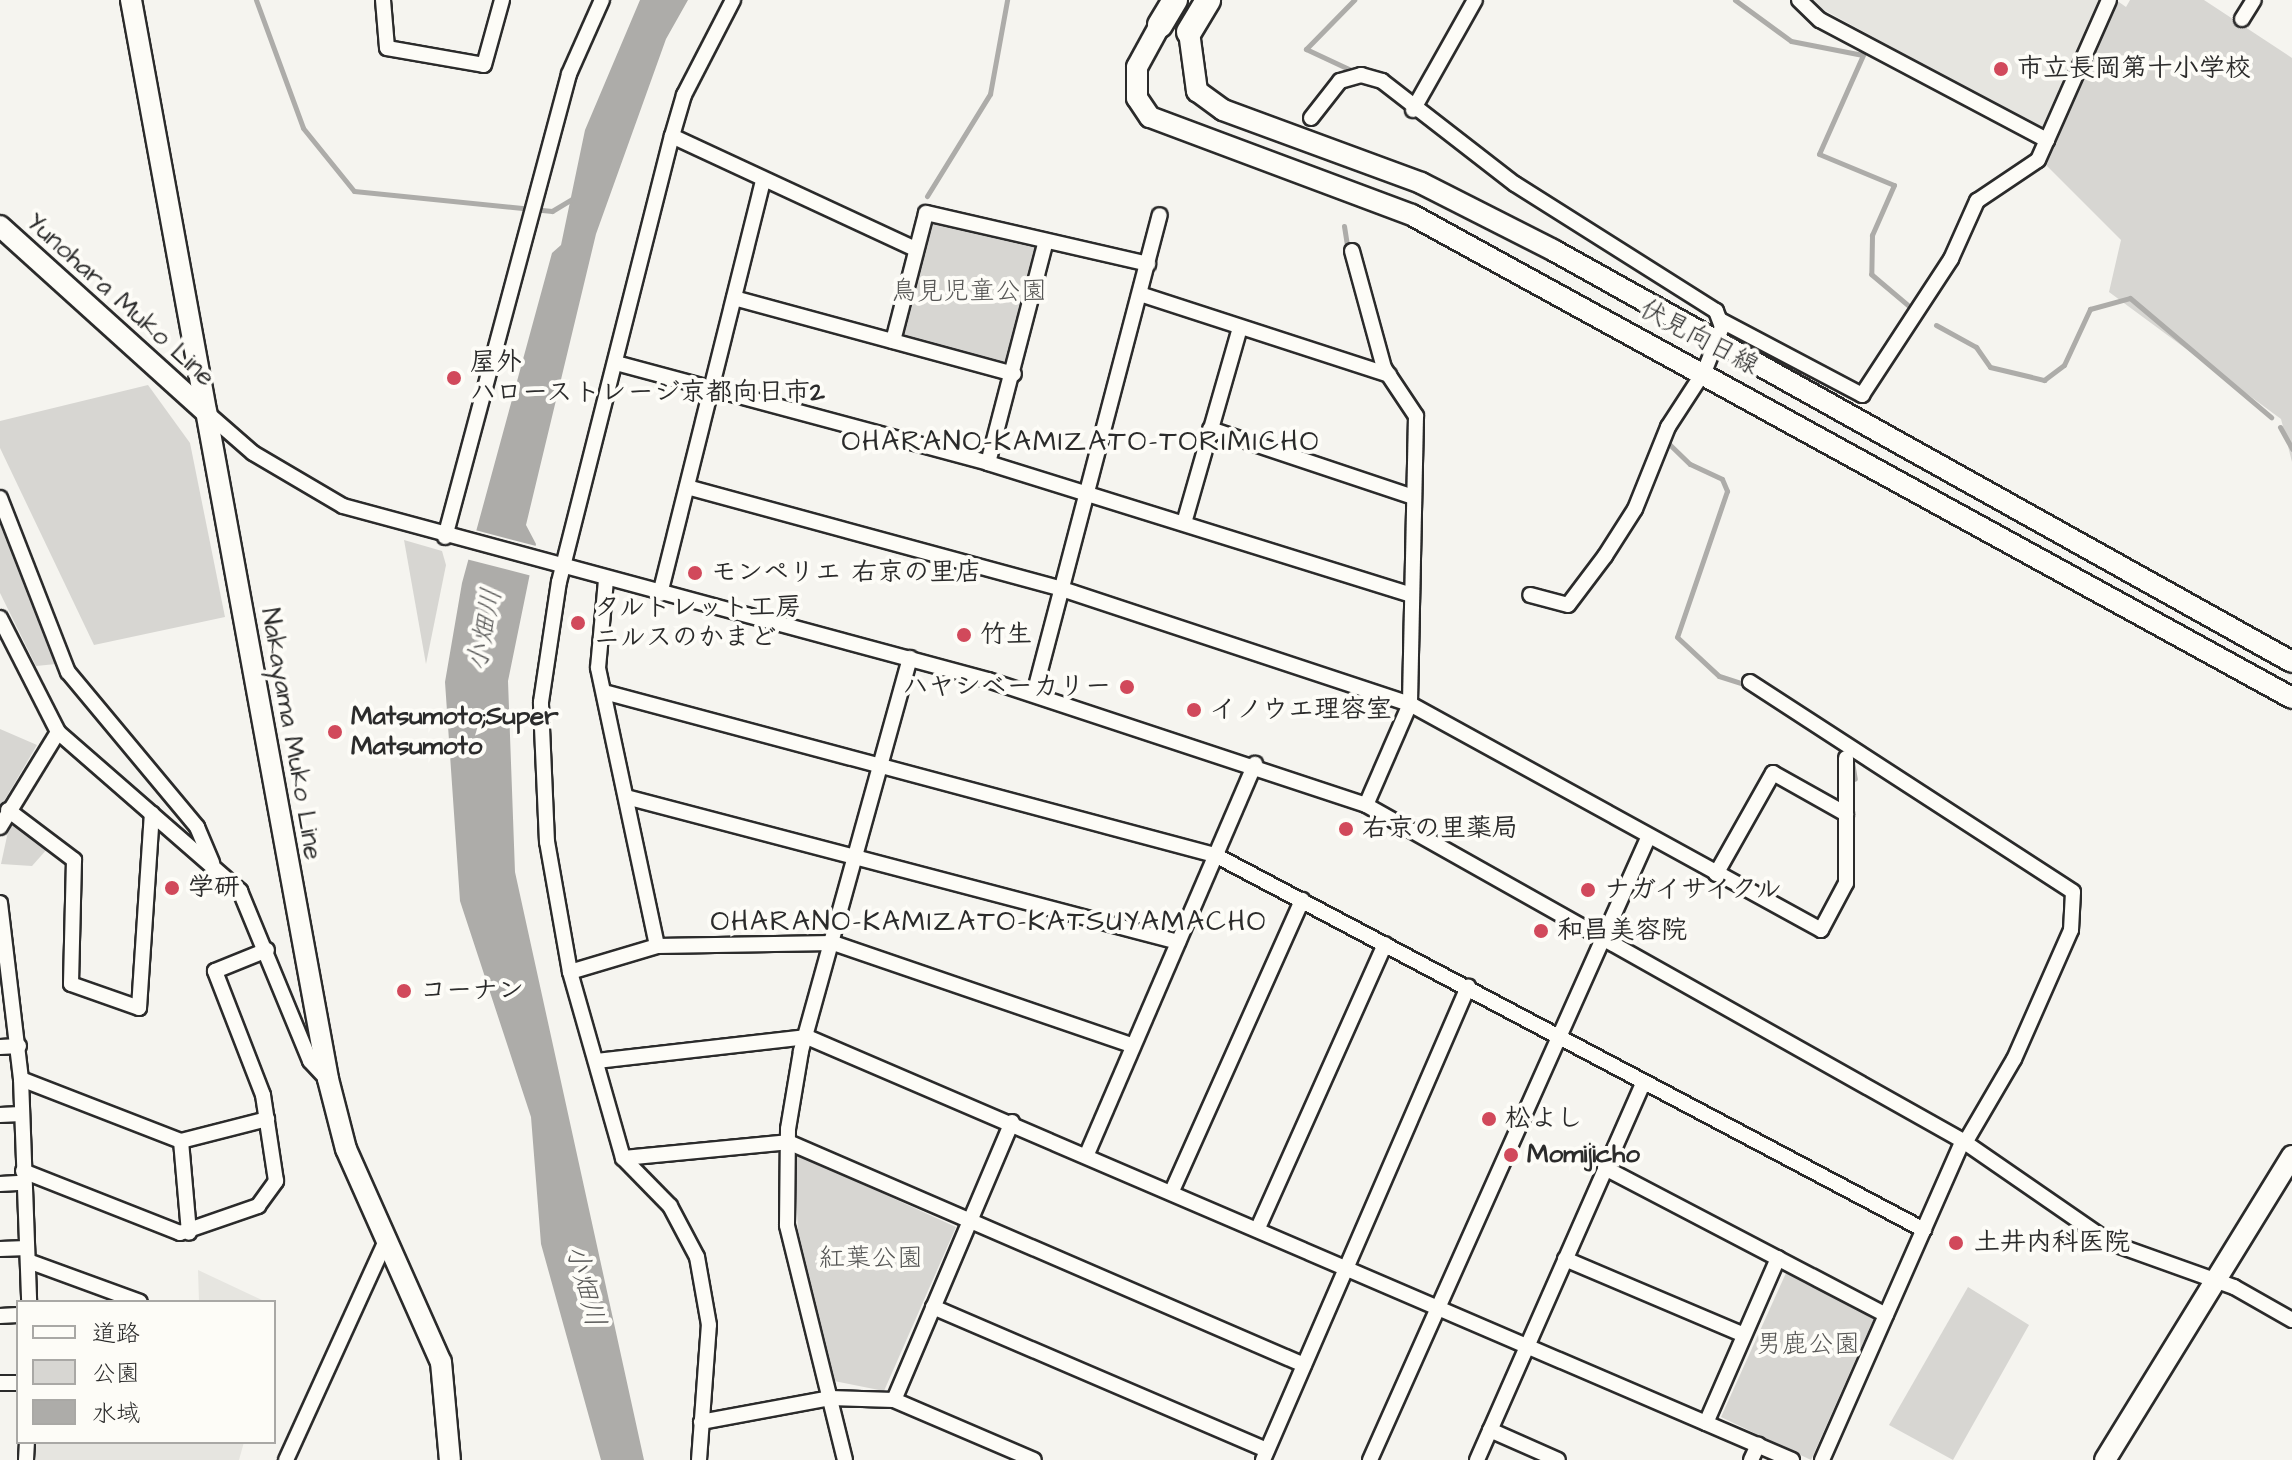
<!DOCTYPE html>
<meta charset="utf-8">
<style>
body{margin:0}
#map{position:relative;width:2292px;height:1460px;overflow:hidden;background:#f5f4ef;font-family:"Architects Daughter","Klee One",sans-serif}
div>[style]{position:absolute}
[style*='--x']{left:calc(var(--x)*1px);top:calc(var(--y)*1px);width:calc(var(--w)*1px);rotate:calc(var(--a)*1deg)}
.built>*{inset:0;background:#e6e5e0}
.green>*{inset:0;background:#d7d6d2}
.water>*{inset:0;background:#adaca9}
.pier>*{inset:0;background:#f5f4ef}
.stream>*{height:5px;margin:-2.5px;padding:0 2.5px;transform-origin:2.5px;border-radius:2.5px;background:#adaca9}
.roads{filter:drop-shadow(2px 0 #2b2b2b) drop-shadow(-2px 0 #2b2b2b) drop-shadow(0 2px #2b2b2b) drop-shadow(0 -2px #2b2b2b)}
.street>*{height:14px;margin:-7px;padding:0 7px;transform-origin:7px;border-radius:7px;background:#fdfcf7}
.secondary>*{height:20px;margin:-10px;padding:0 10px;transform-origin:10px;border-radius:10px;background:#fdfcf7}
.primary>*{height:24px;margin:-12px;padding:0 12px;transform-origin:12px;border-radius:12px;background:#fdfcf7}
.dots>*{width:22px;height:22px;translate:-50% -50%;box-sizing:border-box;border:4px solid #fdfcf7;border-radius:50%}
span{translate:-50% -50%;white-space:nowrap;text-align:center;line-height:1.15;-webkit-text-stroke:8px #fdfcf7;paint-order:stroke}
.poi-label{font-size:26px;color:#2b2b2b;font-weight:700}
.left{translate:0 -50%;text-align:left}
.right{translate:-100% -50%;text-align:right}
.park-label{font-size:26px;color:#565655}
.street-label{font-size:26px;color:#2b2b2b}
.neighbourhood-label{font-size:28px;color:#2b2b2b;letter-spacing:2px}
.water-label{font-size:28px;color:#585857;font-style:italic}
.legend{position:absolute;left:16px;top:1300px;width:260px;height:144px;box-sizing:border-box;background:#fdfcf7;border:2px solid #a9a8a5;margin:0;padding:10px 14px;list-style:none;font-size:24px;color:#2b2b2b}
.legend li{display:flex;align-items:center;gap:16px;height:40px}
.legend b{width:40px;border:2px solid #a9a8a5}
</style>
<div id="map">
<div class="built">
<div style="clip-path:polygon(1806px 0,2103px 0,2051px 126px,2041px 129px)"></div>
<div style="clip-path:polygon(198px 1270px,266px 1302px,199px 1302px)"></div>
<div style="clip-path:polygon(36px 1442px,244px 1442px,239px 1460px,34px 1460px)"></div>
</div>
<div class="green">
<div style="clip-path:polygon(2116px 0,2126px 7px,2130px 0,2204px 0,2292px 58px,2292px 462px,2281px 419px,2109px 292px,2121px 240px,2042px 161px)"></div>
<div style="clip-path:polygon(931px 223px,1036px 248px,1006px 362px,900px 335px)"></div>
<div style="clip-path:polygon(148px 385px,190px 443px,225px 617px,94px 645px,0 448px,0 421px)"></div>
<div style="clip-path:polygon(0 513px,33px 597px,56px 664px,36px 666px,0 593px)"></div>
<div style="clip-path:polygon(404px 540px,442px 551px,446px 565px,426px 664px)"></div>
<div style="clip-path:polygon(0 729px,37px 745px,0 808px)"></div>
<div style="clip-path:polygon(21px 824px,48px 848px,32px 866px,1px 864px,9px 827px)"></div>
<div style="clip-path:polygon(794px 1153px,956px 1227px,884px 1391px,834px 1381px,798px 1231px)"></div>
<div style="clip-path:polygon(1786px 1273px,1874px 1318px,1811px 1460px,1721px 1417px)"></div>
<div style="clip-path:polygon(1968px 1287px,2029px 1325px,1953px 1460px,1889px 1425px)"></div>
</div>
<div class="water">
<div style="clip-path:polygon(640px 0,688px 0,666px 39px,596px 234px,526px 525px,536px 544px,508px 681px,515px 872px,644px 1460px,601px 1460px,541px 1244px,531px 1117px,460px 901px,445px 682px,462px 583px,552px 253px,561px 245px,585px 130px)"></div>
</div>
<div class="pier">
<div style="clip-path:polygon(475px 530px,540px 547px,532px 576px,466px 559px)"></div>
</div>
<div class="stream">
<div style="--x:256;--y:0;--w:136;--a:69.8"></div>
<div style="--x:303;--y:128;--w:81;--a:51"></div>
<div style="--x:354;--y:191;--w:199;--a:5.8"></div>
<div style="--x:552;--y:211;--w:23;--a:-31"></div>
<div style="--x:1735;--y:0;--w:69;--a:36.2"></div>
<div style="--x:1791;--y:41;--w:73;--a:11"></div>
<div style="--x:1863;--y:55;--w:108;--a:114"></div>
<div style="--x:1819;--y:154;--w:81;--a:22.5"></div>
<div style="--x:1894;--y:185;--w:55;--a:113.7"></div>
<div style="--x:1872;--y:235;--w:39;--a:91"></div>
<div style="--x:1871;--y:274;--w:51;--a:40.2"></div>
<div style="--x:1353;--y:71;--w:52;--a:-154.9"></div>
<div style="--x:1306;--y:49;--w:69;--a:-45.6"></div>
<div style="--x:927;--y:196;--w:120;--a:-58.3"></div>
<div style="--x:990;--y:94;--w:96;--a:-79.7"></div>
<div style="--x:1344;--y:226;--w:19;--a:81"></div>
<div style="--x:1936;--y:325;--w:46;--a:28.8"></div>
<div style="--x:1976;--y:347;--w:24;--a:55"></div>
<div style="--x:1990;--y:367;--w:56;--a:13.5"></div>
<div style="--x:2044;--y:380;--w:25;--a:-37"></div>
<div style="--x:2064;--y:365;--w:62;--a:-65.1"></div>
<div style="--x:2090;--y:309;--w:41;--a:-15.4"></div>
<div style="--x:2130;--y:298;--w:185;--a:40.2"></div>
<div style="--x:2280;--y:427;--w:25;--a:61"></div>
<div style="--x:1666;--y:441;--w:33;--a:44"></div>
<div style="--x:1690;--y:464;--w:35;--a:25"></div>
<div style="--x:1722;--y:479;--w:13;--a:67"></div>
<div style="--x:1727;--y:491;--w:154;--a:108.9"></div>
<div style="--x:1677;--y:637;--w:57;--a:42.9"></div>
<div style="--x:1719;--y:676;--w:29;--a:18"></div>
<div style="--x:1851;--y:755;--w:24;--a:81"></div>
</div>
<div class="roads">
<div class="street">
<div style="--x:383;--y:0;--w:48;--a:85.2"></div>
<div style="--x:387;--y:48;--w:98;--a:9.9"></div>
<div style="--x:484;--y:65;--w:67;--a:-74.5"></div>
<div style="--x:1799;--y:0;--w:29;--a:44"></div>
<div style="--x:1820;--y:20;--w:257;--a:27.9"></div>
<div style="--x:2047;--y:140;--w:153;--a:-66.1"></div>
<div style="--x:2242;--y:19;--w:22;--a:-58"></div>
<div style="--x:1413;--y:110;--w:126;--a:-60.6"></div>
<div style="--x:1311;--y:118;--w:47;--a:-51.9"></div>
<div style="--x:1340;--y:81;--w:22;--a:-16"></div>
<div style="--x:1361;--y:75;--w:22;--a:16"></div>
<div style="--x:1382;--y:81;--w:168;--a:37.8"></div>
<div style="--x:1515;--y:184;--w:238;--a:32.3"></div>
<div style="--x:1716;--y:311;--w:17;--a:69"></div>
<div style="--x:1722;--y:327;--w:46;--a:111.6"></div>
<div style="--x:1705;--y:370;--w:68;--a:123"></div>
<div style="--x:1668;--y:427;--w:88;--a:111.9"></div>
<div style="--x:1635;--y:509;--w:56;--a:122.6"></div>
<div style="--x:1605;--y:556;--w:61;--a:127.1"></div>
<div style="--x:1568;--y:605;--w:39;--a:-165"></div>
<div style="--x:672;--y:136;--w:268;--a:24.9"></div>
<div style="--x:1352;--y:251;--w:121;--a:74.7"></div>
<div style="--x:1384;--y:368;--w:58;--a:56.3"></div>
<div style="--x:1416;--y:416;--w:288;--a:91.2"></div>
<div style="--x:1410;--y:704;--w:110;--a:113.5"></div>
<div style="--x:1140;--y:294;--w:262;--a:18"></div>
<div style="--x:734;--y:298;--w:290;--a:15.2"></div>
<div style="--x:1720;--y:320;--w:161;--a:27.8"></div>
<div style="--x:1862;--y:395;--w:163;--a:-56.8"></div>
<div style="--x:1951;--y:259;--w:64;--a:-65.9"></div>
<div style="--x:1977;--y:201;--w:73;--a:-33.9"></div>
<div style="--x:2038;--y:160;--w:22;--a:-66"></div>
<div style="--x:893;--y:341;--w:132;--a:-75.5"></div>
<div style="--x:926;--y:213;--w:228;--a:12.9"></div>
<div style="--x:616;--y:363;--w:385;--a:15"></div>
<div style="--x:988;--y:463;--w:443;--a:17.3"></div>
<div style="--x:206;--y:412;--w:62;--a:41.1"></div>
<div style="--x:253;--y:453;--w:104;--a:30.5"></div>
<div style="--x:343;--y:506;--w:668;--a:15.1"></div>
<div style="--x:988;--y:680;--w:398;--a:18.3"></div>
<div style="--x:1366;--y:805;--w:685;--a:29.37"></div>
<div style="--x:1963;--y:1141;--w:180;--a:34.6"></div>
<div style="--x:2111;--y:1243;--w:131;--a:19.7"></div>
<div style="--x:2234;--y:1287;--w:67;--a:29.6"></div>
<div style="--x:1210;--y:429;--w:214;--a:18.5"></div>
<div style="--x:988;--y:463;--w:229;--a:-75.4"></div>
<div style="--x:687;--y:487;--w:389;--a:15.2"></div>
<div style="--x:1062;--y:589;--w:367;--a:18.3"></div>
<div style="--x:1410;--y:704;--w:469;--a:28.8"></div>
<div style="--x:1821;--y:930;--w:53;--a:-62"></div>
<div style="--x:1846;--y:883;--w:125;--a:-90"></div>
<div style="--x:0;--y:498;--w:187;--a:68.7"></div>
<div style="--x:68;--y:672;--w:202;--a:50.2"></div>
<div style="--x:197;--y:827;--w:39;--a:67"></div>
<div style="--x:1184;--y:523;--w:203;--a:-74"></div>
<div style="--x:445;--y:537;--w:479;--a:-75"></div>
<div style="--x:569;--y:74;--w:81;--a:-66"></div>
<div style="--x:606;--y:580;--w:88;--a:95.2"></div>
<div style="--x:598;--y:668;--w:284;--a:78"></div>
<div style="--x:660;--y:594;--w:426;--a:-76"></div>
<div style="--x:0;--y:618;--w:128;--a:63"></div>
<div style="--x:58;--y:732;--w:242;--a:41.1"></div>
<div style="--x:240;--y:891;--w:184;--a:67.6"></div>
<div style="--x:310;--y:1061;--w:25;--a:47"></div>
<div style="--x:1750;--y:682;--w:385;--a:33"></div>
<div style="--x:2073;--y:892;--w:38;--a:93"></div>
<div style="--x:2071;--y:930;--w:141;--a:113.8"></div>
<div style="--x:2014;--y:1059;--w:97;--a:120.3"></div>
<div style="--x:604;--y:692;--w:632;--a:14.94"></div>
<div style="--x:1215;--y:855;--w:802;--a:27.87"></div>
<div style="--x:1034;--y:694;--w:495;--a:-75.3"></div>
<div style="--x:626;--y:797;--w:571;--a:14.72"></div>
<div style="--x:8;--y:810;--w:83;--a:37.1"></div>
<div style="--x:74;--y:860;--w:124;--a:91.4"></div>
<div style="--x:71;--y:984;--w:72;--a:19.4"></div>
<div style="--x:139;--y:1008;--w:195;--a:-86.2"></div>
<div style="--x:0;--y:827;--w:111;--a:-58.6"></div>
<div style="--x:1716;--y:874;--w:116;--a:-60.6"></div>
<div style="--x:1773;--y:773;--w:84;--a:29.3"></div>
<div style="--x:0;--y:903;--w:177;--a:83.2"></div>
<div style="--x:21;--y:1079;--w:223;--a:87.9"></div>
<div style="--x:570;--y:972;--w:91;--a:-16.6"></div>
<div style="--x:657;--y:946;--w:176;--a:-1"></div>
<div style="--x:833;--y:943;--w:317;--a:18.9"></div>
<div style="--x:0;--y:1047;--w:19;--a:-3"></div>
<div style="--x:597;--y:1061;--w:211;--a:-6.5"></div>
<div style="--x:807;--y:1037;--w:1072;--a:23.24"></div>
<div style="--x:21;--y:1079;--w:172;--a:21.2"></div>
<div style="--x:181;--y:1141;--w:89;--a:-14.3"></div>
<div style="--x:0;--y:1115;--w:21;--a:-3"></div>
<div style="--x:181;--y:1141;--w:92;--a:85"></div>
<div style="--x:1087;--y:1154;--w:425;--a:-66.7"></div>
<div style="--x:623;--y:1158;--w:166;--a:-5.5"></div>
<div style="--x:788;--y:1142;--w:562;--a:23.37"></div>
<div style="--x:1605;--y:1168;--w:317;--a:27.6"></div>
<div style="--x:23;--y:1171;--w:169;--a:21.5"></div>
<div style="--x:180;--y:1233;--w:83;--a:-19.1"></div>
<div style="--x:258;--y:1206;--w:31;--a:-54"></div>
<div style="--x:276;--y:1181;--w:87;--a:-98.6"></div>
<div style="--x:263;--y:1095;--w:133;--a:-111.2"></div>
<div style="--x:215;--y:971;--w:56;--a:-22"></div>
<div style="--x:0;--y:1184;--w:22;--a:-3"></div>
<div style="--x:1172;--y:1191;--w:319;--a:-65.9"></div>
<div style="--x:1258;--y:1228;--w:311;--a:-65.9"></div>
<div style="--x:0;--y:1249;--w:27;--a:-2"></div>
<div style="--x:1565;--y:1259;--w:194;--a:23"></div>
<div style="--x:28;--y:1261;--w:119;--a:20.1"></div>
<div style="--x:933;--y:1307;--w:363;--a:23.2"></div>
<div style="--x:0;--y:1316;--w:18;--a:-3"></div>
<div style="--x:0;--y:1383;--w:18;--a:0"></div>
<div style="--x:894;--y:1400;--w:302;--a:-67"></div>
<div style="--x:701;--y:1422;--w:131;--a:-10.5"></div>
<div style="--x:830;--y:1398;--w:64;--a:1.8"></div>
<div style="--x:894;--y:1400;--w:152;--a:23.2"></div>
<div style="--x:1706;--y:1423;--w:180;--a:-66.4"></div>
<div style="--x:1490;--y:1430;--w:74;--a:23.8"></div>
<div style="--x:26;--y:1460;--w:18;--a:-87"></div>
<div style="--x:286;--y:1460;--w:241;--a:-65.5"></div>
<div style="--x:699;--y:1460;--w:135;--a:-85.8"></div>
<div style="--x:709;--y:1325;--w:69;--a:-100"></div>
<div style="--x:697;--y:1257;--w:58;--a:-117.9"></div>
<div style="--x:670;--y:1206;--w:67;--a:-134.4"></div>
<div style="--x:623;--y:1158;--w:193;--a:-105.9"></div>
<div style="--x:570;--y:972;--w:132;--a:-100"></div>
<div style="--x:547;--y:842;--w:140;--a:-92.5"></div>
<div style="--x:541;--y:702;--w:121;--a:-81.5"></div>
<div style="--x:559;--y:582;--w:460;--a:-75.8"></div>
<div style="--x:672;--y:136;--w:43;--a:-73.7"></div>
<div style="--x:684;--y:95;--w:107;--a:-62.7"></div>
<div style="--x:845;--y:1460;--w:242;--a:-103.9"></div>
<div style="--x:787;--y:1225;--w:96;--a:-89.4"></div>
<div style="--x:788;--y:1129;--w:79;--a:-80.5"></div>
<div style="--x:801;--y:1051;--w:408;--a:-74.5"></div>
<div style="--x:1263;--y:1460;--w:516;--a:-66.57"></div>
<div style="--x:1370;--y:1460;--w:681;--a:-65.92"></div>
<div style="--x:1477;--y:1460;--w:412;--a:-66.2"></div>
<div style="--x:1751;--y:1460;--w:17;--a:-65"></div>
<div style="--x:1822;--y:1460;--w:349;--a:-66.2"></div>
</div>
<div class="secondary">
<div style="--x:131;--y:0;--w:1097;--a:79.65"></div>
<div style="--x:328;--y:1079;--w:72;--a:75.6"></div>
<div style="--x:346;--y:1149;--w:233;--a:66"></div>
<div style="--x:441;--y:1362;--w:98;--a:84.8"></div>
<div style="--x:1160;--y:25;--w:48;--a:118.7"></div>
<div style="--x:1137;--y:67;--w:31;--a:90"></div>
<div style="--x:1137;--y:98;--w:23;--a:56"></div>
<div style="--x:1150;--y:117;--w:280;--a:20.5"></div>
<div style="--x:1412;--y:215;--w:1004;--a:28.76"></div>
<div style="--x:1189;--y:32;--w:60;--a:82.3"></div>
<div style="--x:1197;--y:91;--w:32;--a:36"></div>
<div style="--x:1223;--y:110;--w:211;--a:20.2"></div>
<div style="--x:1421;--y:183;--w:148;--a:26.9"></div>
<div style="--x:1553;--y:250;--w:846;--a:29.14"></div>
<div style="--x:0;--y:226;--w:278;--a:42.1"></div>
<div style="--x:2105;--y:1460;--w:357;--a:-58.4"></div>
</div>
<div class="primary">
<div style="--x:1160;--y:25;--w:29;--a:-59"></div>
<div style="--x:1189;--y:32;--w:37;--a:-59"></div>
</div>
</div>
<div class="dots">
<div style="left:2001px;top:69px;background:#d1495b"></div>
<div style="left:454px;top:378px;background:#d1495b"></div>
<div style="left:695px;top:573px;background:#d1495b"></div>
<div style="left:578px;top:623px;background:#d1495b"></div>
<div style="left:964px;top:635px;background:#d1495b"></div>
<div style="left:1127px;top:687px;background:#d1495b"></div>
<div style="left:1194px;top:710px;background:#d1495b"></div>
<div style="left:335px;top:732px;background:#d1495b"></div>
<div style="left:1346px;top:829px;background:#d1495b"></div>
<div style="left:172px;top:888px;background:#d1495b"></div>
<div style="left:1588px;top:890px;background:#d1495b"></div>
<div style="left:1541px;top:931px;background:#d1495b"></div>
<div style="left:404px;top:991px;background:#d1495b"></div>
<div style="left:1489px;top:1119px;background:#d1495b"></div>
<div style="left:1511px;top:1155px;background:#d1495b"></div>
<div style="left:1956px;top:1243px;background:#d1495b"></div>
</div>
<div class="poi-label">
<span class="left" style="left:2017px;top:69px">市立長岡第十小学校</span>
<span class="left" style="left:470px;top:378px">屋外<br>ハローストレージ京都向日市2</span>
<span class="left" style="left:711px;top:573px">モンペリエ 右京の里店</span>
<span class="left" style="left:594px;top:623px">タルトレット工房<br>ニルスのかまど</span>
<span class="left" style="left:980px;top:635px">竹生</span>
<span class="right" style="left:1111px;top:687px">ハヤシベーカリー</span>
<span class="left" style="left:1210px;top:710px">イノウエ理容室</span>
<span class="left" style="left:351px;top:732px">Matsumoto;Super<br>Matsumoto</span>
<span class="left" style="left:1362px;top:829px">右京の里薬局</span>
<span class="left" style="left:188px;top:888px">学研</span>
<span class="left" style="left:1604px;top:890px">ナガイサイクル</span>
<span class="left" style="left:1557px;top:931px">和昌美容院</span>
<span class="left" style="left:420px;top:991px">コーナン</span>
<span class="left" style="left:1505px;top:1119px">松よし</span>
<span class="left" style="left:1527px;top:1155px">Momijicho</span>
<span class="left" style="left:1974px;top:1243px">土井内科医院</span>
</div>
<div class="park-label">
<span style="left:969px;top:292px">鳥見児童公園</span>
<span style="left:871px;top:1259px">紅葉公園</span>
<span style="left:1808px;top:1345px">男鹿公園</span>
</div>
<div class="street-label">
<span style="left:120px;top:300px;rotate:42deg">Yunohara Muko Line</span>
<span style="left:1699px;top:338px;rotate:28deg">伏見向日線</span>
<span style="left:291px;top:734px;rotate:80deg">Nakayama Muko Line</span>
</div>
<div class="neighbourhood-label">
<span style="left:1081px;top:442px">OHARANO-KAMIZATO-TORIMICHO</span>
<span style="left:989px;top:922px">OHARANO-KAMIZATO-KATSUYAMACHO</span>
</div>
<div class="water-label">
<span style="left:485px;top:630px;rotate:-79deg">小畑川</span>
<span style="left:585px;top:1286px;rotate:75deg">小畑川</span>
</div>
<ul class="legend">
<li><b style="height:10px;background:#fdfcf7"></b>道路</li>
<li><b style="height:22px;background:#d7d6d2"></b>公園</li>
<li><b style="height:22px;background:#adaca9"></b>水域</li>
</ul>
</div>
